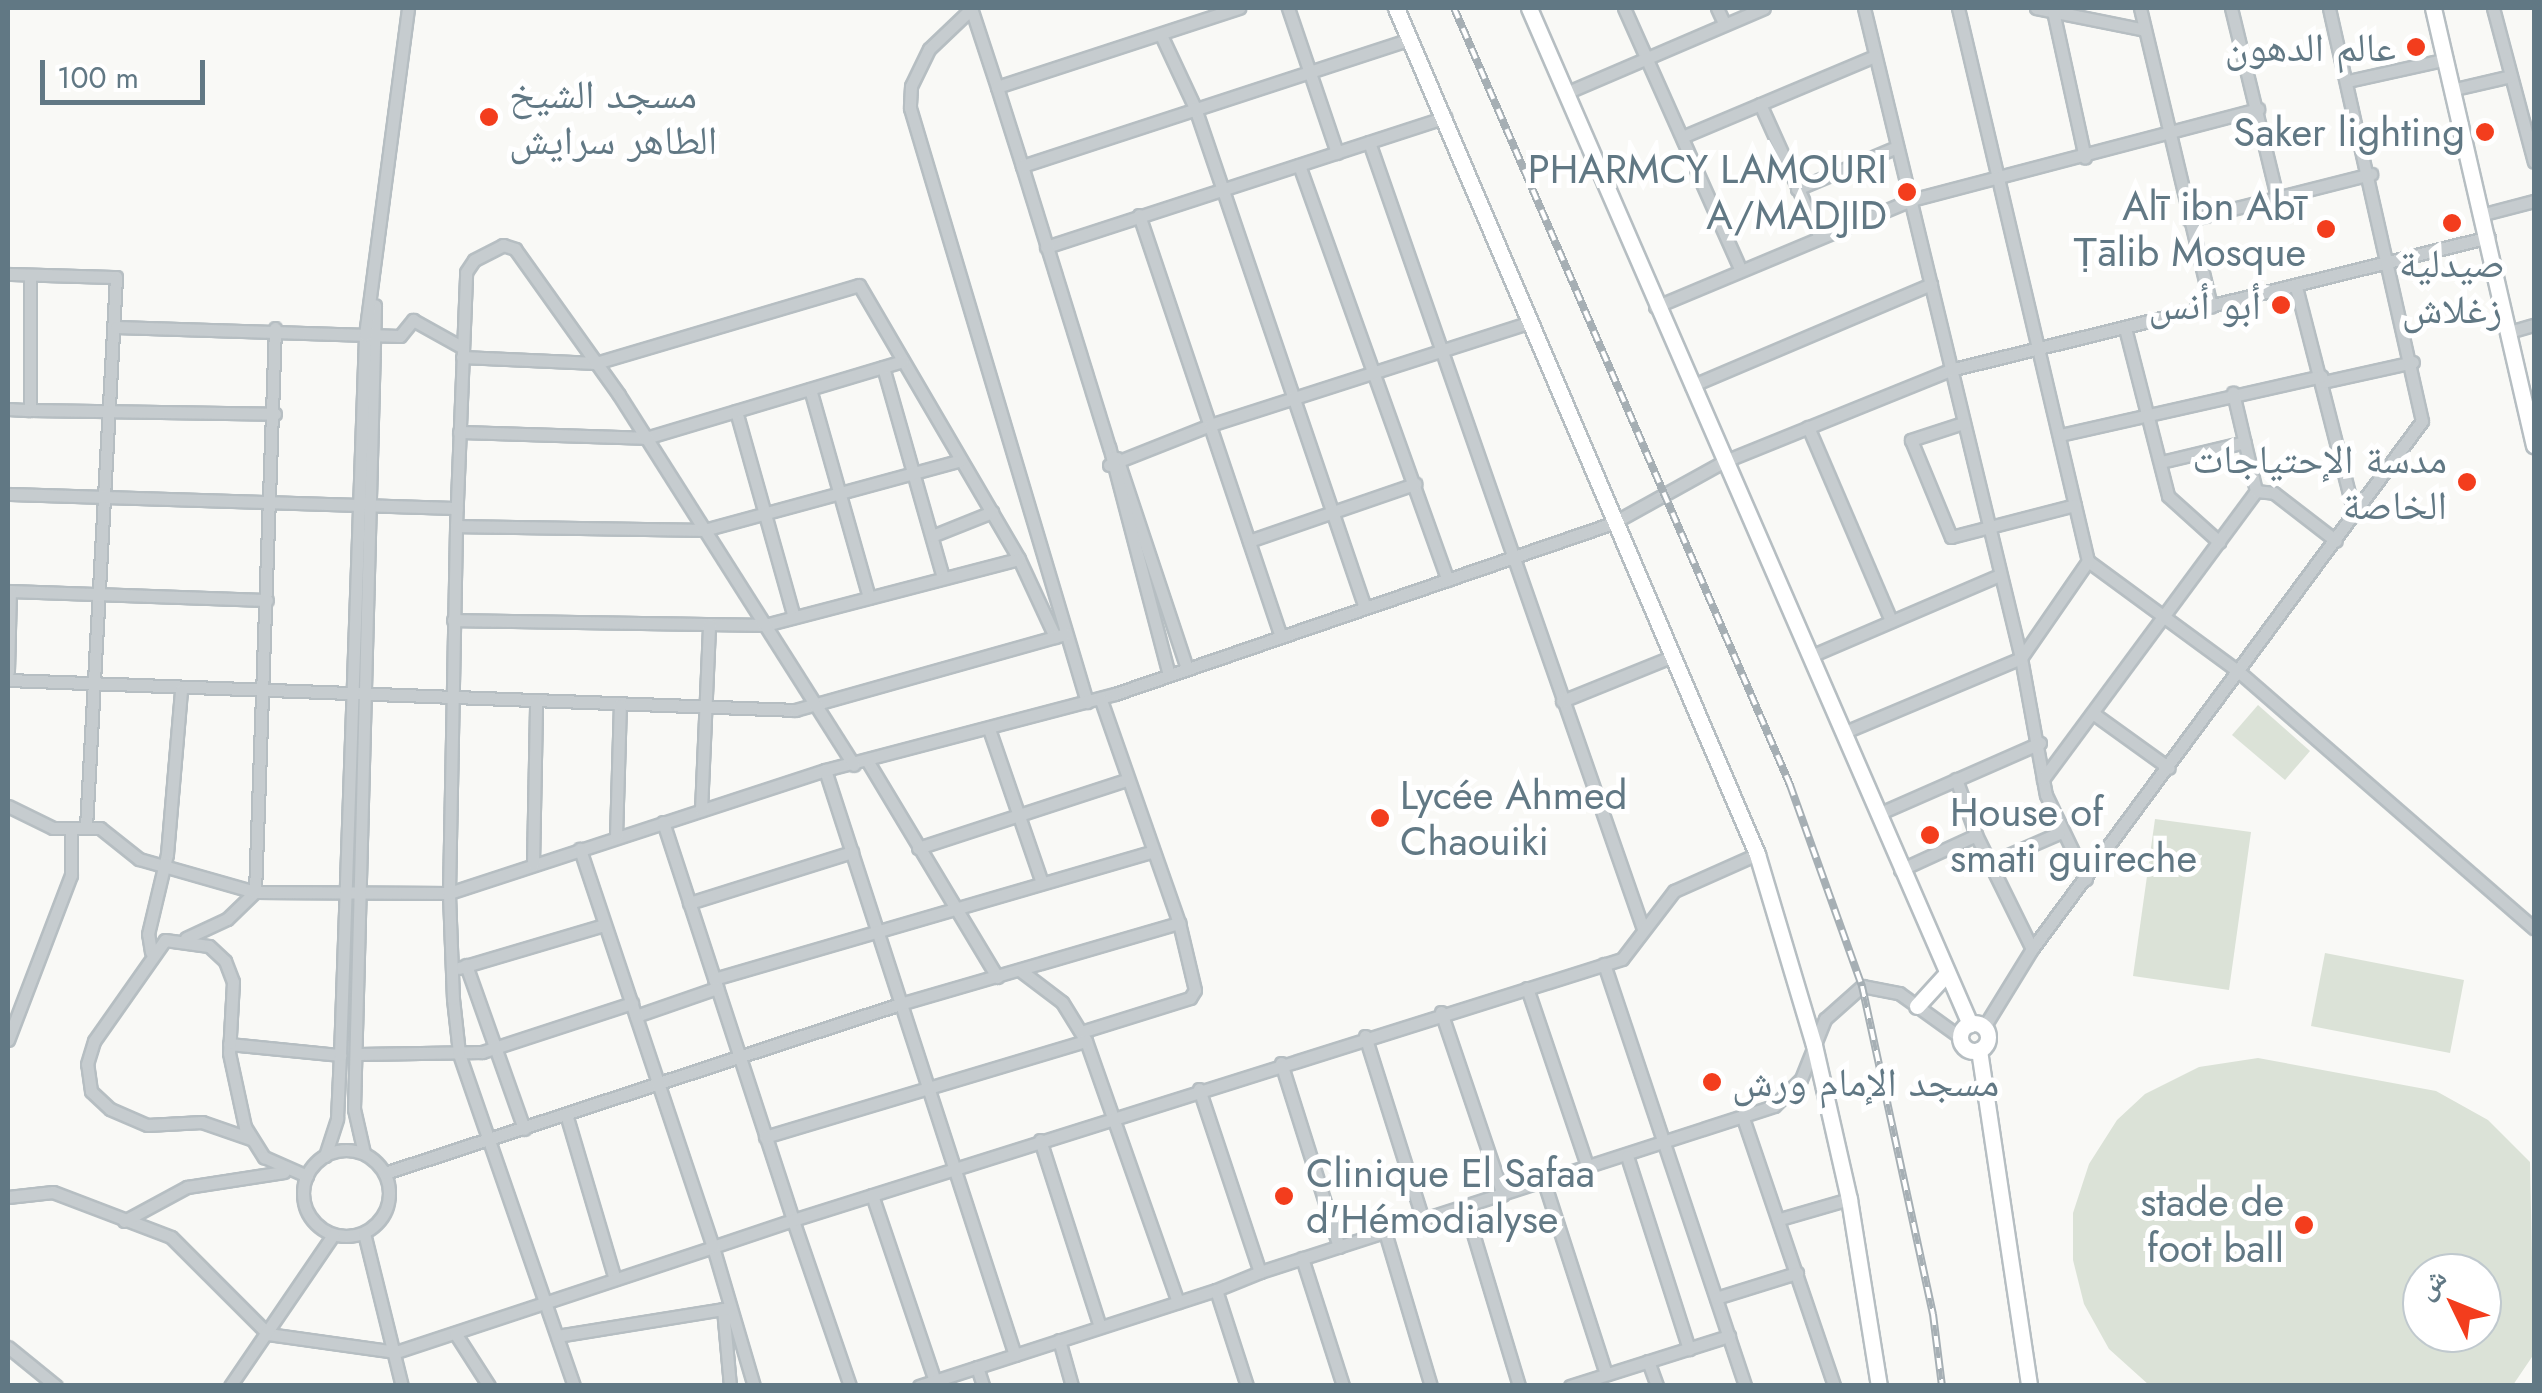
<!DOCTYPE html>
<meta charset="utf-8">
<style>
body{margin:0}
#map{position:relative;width:2542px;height:1393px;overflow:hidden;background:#f9f9f6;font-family:Jost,"Noto Naskh Arabic",sans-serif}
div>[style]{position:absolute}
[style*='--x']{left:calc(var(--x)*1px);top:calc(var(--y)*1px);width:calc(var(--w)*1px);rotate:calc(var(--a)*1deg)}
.green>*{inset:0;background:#dbe2d7}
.roads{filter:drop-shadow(2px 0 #b6bec2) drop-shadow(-2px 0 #b6bec2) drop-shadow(0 2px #b6bec2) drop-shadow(0 -2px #b6bec2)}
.street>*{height:11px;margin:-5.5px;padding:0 5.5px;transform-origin:5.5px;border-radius:5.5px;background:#c6cccf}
.street>.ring{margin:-5.5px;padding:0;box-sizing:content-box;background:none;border:11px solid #c6cccf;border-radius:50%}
.secondary>*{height:15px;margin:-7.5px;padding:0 7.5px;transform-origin:7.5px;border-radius:7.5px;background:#fff}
.secondary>.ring{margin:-7.5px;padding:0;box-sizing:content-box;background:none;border:15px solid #fff;border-radius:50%}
.rail>*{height:8px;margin-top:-4px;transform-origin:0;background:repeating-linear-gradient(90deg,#fff 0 11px,#a6afb4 0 22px);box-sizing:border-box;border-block:2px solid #a6afb4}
.dots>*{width:28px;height:28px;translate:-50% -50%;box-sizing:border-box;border:5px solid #fff;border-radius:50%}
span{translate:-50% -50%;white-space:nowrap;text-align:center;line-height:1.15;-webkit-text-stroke:10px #fff;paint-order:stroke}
.poi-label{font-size:40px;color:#617884}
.right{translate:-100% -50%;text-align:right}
.left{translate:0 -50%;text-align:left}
.frame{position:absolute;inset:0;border:10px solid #617884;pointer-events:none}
.north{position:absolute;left:2402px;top:1253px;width:100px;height:100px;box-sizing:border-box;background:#fff;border:2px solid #c0c9ce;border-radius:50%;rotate:313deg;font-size:28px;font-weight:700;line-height:40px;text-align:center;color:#617884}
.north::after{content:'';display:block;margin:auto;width:35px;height:45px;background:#f33d1d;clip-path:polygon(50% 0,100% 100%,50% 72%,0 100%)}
.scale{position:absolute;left:40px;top:60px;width:165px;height:45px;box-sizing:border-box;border:5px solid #617884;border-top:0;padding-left:12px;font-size:30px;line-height:35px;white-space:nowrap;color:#617884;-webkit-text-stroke:8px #fff;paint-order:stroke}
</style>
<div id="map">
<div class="green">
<div style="clip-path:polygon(2258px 705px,2310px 751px,2285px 780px,2232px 735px)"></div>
<div style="clip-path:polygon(2155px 819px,2251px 832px,2229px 990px,2133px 976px)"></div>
<div style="clip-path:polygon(2325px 953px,2464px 980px,2450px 1053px,2311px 1026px)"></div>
<div style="clip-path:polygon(evenodd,2258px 1058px,2436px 1091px,2488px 1120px,2530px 1162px,2534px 1354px,2513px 1385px,2149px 1385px,2109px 1349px,2084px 1304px,2073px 1260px,2073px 1213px,2089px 1164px,2117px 1120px,2145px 1094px,2199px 1067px,2258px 1058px,2482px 1273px,2482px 1333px,2422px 1333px,2422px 1273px,2482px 1273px)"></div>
</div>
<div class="roads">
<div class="street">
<div style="--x:971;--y:8;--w:83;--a:71.8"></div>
<div style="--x:972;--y:8;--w:59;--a:136.4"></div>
<div style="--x:929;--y:49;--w:41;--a:115.9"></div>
<div style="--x:911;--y:86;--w:22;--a:93"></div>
<div style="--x:910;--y:108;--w:620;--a:73.41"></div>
<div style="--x:1288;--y:8;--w:153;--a:71.3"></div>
<div style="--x:1624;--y:8;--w:286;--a:66"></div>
<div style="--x:1717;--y:8;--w:17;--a:65"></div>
<div style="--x:1864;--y:8;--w:669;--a:76.42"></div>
<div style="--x:2021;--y:658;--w:139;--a:79.7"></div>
<div style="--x:2046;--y:795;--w:93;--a:64.5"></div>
<div style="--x:1958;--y:8;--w:568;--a:76.77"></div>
<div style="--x:2088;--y:561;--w:186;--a:36.3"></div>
<div style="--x:2238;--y:671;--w:392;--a:41"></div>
<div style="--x:2036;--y:8;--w:111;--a:11.4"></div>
<div style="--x:2140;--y:8;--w:307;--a:76.6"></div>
<div style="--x:2231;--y:8;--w:194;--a:76.3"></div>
<div style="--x:2493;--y:8;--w:159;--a:75.1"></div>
<div style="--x:2053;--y:11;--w:150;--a:77.7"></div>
<div style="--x:1161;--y:35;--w:81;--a:65"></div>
<div style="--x:1195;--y:108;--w:528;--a:71.22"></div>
<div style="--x:2348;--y:81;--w:101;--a:-12.5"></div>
<div style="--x:2455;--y:89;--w:57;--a:-13.1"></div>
<div style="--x:1568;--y:92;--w:213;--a:-23.2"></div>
<div style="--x:1760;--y:104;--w:144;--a:65.8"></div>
<div style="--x:1682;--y:137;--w:209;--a:-22.8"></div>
<div style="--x:1369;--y:142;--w:833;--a:70.8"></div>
<div style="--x:1299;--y:165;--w:441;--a:70.3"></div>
<div style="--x:1022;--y:166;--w:83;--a:-107.6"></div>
<div style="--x:997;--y:87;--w:255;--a:-18.1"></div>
<div style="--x:1797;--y:189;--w:108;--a:-22.8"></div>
<div style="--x:2484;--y:214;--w:52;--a:-14.6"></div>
<div style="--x:1139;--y:215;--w:445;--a:71.4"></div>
<div style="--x:2189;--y:220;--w:188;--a:-14.2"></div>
<div style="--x:1046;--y:247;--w:420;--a:-18"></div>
<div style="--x:8;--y:274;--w:108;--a:1.6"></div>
<div style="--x:116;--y:277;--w:551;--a:93.12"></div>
<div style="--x:30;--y:275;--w:135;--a:90"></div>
<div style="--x:30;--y:410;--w:245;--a:0.9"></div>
<div style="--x:2296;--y:287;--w:236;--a:75.6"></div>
<div style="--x:1655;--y:307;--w:277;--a:-22.7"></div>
<div style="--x:1911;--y:200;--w:359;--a:-14.7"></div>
<div style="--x:116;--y:327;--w:284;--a:1.8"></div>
<div style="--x:400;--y:336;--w:21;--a:-51"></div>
<div style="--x:413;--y:320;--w:57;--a:29.2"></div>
<div style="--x:2125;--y:328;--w:173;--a:75.6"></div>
<div style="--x:2168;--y:496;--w:69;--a:42"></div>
<div style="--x:2509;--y:332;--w:26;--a:-16"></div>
<div style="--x:462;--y:357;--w:134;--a:2.6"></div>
<div style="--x:596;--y:363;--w:274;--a:-16.5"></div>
<div style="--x:859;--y:285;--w:317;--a:59.7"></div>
<div style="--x:1019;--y:559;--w:86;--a:65.2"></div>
<div style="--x:883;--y:367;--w:219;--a:74.1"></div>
<div style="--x:2323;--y:382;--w:92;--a:-12.5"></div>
<div style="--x:1691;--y:386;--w:261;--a:-23"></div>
<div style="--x:810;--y:389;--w:217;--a:74.2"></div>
<div style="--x:8;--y:409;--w:22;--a:3"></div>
<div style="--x:736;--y:411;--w:214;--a:74.3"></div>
<div style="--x:1963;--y:423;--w:55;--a:161.9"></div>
<div style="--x:1911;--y:440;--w:105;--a:67.6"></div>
<div style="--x:1951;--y:537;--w:128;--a:-14.5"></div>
<div style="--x:1808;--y:427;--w:211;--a:66.8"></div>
<div style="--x:459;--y:432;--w:187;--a:1.8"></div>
<div style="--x:646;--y:438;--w:268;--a:-16.7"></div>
<div style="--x:2060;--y:435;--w:268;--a:-12.7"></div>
<div style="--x:1117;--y:458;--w:222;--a:71.6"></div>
<div style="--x:2161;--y:462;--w:86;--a:-13.4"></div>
<div style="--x:1109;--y:465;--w:109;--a:-21.6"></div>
<div style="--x:1210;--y:425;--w:333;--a:-17.8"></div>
<div style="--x:2256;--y:491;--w:18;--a:6"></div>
<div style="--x:2274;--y:493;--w:78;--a:37.7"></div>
<div style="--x:8;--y:494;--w:449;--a:1.8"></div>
<div style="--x:456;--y:526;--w:248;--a:0.9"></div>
<div style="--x:704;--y:530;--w:266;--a:-15.2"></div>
<div style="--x:932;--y:536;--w:65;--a:-21.8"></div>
<div style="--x:1249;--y:541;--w:176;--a:-19"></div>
<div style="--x:8;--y:591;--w:259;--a:2"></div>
<div style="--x:453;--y:620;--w:312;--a:0.9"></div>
<div style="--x:765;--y:625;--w:262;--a:-14.6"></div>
<div style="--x:1813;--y:655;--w:203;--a:-23.2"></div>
<div style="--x:8;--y:671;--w:80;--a:-88.6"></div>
<div style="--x:1169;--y:675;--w:236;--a:-104.7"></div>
<div style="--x:1109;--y:447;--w:294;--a:-107.2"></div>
<div style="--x:1022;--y:166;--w:408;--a:-18.1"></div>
<div style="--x:8;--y:680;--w:788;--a:2.18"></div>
<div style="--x:795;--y:710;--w:281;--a:-15.7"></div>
<div style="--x:1562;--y:701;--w:118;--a:-22"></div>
<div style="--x:2094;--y:714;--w:92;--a:35.8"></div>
<div style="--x:989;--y:729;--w:160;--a:71"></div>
<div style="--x:1845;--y:732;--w:191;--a:-22.8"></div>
<div style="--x:2021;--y:658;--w:118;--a:-55.4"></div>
<div style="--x:868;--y:762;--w:251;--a:59"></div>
<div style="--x:825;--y:770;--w:615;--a:72.01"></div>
<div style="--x:1956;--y:779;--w:59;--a:70.3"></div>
<div style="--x:2043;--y:779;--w:358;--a:-53.5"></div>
<div style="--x:2256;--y:491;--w:101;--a:-103.2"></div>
<div style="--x:8;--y:806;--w:50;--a:26.1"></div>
<div style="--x:53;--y:828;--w:47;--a:0"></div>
<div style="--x:100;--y:828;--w:50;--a:38.5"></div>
<div style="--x:139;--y:859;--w:121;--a:15.9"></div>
<div style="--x:255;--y:892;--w:194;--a:0.3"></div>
<div style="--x:449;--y:893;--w:396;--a:-18.1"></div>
<div style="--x:825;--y:770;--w:300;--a:-14.7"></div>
<div style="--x:1115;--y:694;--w:527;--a:-18.95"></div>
<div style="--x:1613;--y:523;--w:128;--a:-29"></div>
<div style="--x:1725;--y:461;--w:243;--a:-22"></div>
<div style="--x:1950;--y:370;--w:555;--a:-13.86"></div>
<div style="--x:701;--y:810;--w:186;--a:-87.5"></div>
<div style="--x:1878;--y:814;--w:177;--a:-23.7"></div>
<div style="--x:663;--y:822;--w:419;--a:71.9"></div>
<div style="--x:793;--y:1220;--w:84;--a:161.4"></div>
<div style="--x:713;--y:1247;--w:145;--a:73.6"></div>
<div style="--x:616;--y:837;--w:132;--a:-88.3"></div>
<div style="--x:918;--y:848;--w:219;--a:-18.1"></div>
<div style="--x:1990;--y:863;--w:75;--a:-23.5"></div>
<div style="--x:533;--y:864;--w:162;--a:-88.9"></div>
<div style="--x:1900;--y:870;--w:84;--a:-24.7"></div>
<div style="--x:1976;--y:835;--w:127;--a:63.8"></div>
<div style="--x:689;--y:903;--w:171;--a:-17.4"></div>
<div style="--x:186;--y:938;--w:45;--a:-24.9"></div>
<div style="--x:227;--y:919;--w:39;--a:-44"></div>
<div style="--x:255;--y:892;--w:564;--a:-87.97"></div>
<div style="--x:151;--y:952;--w:18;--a:-99"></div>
<div style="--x:148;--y:934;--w:82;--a:-76.6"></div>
<div style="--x:167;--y:854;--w:165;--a:-85.1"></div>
<div style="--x:1604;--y:964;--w:445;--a:71.5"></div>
<div style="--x:466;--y:965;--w:174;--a:70.5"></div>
<div style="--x:459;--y:968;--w:151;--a:-16.5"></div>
<div style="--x:1021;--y:971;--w:51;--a:37.1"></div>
<div style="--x:1062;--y:1002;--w:46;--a:58.4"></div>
<div style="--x:1086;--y:1041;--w:277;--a:70.6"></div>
<div style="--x:714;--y:979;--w:454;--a:-16.2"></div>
<div style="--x:1527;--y:988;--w:190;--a:71.3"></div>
<div style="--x:1441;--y:1012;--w:193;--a:71.3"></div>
<div style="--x:636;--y:1016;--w:86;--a:-19.1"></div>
<div style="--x:1984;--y:1027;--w:92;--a:-58.4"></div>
<div style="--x:2032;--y:949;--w:656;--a:-53.55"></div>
<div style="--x:2422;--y:421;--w:423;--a:-102.7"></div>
<div style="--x:1081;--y:1032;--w:114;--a:-17.3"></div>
<div style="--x:1190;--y:998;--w:9;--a:-58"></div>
<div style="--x:1195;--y:990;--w:69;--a:-103.4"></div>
<div style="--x:1179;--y:923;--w:238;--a:-109.3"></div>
<div style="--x:1365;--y:1036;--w:193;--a:72.5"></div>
<div style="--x:8;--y:1040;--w:177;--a:-69.1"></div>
<div style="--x:71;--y:875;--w:44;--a:-90"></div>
<div style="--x:229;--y:1044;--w:112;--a:5.7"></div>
<div style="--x:359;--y:1054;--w:123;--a:-0.9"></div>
<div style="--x:482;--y:1052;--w:158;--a:-18.1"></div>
<div style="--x:1281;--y:1063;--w:193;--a:72.5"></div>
<div style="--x:1199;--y:1089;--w:193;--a:71.6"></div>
<div style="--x:1260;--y:1272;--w:540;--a:-17.9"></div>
<div style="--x:1774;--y:1106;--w:38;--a:-45"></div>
<div style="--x:1801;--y:1079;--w:65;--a:-68.2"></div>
<div style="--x:1825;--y:1019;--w:50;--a:-41.7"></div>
<div style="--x:1862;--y:986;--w:38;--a:11"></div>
<div style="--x:1899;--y:993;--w:75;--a:35.8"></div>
<div style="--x:566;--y:1114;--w:172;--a:73.5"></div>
<div style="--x:1743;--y:1118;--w:283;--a:71.2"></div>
<div style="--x:765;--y:1137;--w:335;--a:-16.7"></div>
<div style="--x:251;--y:1139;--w:52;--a:-160.9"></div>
<div style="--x:202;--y:1122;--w:55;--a:176.9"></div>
<div style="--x:147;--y:1125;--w:40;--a:-156.6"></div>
<div style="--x:110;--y:1109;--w:26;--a:-137"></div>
<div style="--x:91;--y:1091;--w:27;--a:-98"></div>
<div style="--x:87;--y:1064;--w:24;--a:-73"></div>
<div style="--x:94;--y:1041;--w:123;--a:-54.9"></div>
<div style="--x:165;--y:940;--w:44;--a:7.8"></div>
<div style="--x:209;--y:946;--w:22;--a:43"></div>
<div style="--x:225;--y:961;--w:22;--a:69"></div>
<div style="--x:233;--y:982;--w:71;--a:93.2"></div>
<div style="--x:229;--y:1053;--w:76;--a:77.8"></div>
<div style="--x:245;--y:1127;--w:36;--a:58"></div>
<div style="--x:264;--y:1157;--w:47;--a:23.8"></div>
<div style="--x:1040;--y:1140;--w:196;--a:72.2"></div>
<div class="ring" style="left:303px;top:1150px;width:75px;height:75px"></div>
<div style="--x:364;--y:1153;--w:45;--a:-102.8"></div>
<div style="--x:354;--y:1109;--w:804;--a:-88.5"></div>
<div style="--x:325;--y:1156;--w:40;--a:-72"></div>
<div style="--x:337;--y:1118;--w:63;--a:-87.3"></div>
<div style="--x:340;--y:1055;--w:720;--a:-88.01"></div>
<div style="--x:365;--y:335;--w:330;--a:-82.5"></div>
<div style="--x:1627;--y:1156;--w:203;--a:72.2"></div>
<div style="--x:385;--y:1173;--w:542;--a:-18.17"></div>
<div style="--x:900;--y:1004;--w:291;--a:-16.2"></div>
<div style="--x:1544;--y:1182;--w:202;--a:72.1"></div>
<div style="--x:872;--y:1195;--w:196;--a:71.3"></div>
<div style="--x:8;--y:1197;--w:45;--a:-6.3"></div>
<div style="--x:53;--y:1192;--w:126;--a:20.9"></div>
<div style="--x:171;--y:1237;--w:137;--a:45"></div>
<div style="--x:268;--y:1334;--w:129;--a:8"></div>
<div style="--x:396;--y:1352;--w:334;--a:-18.3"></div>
<div style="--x:713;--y:1247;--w:420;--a:-108.5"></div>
<div style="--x:1465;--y:1207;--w:187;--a:73.2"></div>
<div style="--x:1780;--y:1219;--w:72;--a:-16.2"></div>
<div style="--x:124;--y:1221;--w:72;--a:-28.4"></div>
<div style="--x:187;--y:1187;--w:98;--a:-8.8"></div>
<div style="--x:1385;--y:1232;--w:161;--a:73.4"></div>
<div style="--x:364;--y:1233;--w:158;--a:76.1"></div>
<div style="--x:1302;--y:1258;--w:134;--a:72.2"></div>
<div style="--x:1216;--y:1290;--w:48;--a:-22.2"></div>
<div style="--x:1716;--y:1298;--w:85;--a:-17.2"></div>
<div style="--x:723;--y:1309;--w:77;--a:84.8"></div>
<div style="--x:455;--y:1333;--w:63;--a:57.3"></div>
<div style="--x:557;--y:1336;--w:174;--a:-9.2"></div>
<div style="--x:1059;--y:1340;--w:48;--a:74.2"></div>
<div style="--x:8;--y:1347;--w:62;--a:39.1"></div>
<div style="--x:1648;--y:1361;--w:27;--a:70"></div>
<div style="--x:977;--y:1367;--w:20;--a:72"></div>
<div style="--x:230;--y:1386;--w:183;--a:-55.7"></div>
<div style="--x:574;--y:1386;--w:352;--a:-109.1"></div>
<div style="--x:459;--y:1053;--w:54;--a:-96.3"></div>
<div style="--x:453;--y:999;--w:106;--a:-92.2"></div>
<div style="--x:449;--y:893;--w:367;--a:-88.9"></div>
<div style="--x:456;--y:526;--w:254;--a:-87.7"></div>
<div style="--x:466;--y:272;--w:14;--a:-56"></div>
<div style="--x:474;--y:260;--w:33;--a:-27"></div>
<div style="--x:503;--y:245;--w:13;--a:18"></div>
<div style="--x:515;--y:249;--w:179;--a:54.5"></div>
<div style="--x:619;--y:395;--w:438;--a:57.6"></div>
<div style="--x:850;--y:1386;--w:176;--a:-109"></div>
<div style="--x:793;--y:1220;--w:869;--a:-17.48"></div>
<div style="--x:1622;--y:959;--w:86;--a:-52.6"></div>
<div style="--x:1674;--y:891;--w:91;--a:-24"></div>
<div style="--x:919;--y:1386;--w:312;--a:-17.9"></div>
<div style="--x:1216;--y:1290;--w:101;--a:72.1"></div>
<div style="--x:1570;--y:1386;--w:167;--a:-17.5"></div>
</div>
<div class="secondary">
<div style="--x:1396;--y:8;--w:920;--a:66.89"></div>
<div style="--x:1757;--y:854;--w:199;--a:73.4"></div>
<div style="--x:1814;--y:1045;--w:158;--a:77.2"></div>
<div style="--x:1849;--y:1199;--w:189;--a:80.9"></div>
<div style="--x:1529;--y:8;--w:1108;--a:66.54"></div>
<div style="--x:2433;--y:8;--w:449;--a:77"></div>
<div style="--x:1917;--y:1006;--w:45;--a:-47.7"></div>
<div class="ring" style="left:1960px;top:1023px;width:13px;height:13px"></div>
<div style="--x:1979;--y:1050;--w:340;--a:81.5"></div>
</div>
</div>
<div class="rail">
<div style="--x:1454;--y:8;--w:847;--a:66.61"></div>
<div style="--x:1790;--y:785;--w:214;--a:70.3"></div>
<div style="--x:1862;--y:986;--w:336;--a:77.8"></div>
<div style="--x:1933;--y:1314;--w:73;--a:82.9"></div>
</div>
<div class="dots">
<div style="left:2416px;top:47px;background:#f33d1d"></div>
<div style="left:489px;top:117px;background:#f33d1d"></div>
<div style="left:2485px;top:132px;background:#f33d1d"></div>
<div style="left:1907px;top:192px;background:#f33d1d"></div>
<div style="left:2452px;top:223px;background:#f33d1d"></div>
<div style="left:2326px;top:229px;background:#f33d1d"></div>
<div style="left:2281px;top:305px;background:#f33d1d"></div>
<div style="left:2467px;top:482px;background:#f33d1d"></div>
<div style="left:1380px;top:818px;background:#f33d1d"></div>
<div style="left:1930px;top:835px;background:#f33d1d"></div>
<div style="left:1712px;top:1082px;background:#f33d1d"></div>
<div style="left:1284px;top:1196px;background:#f33d1d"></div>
<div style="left:2304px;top:1225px;background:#f33d1d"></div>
</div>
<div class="poi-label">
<span class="right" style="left:2396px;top:47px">عالم الدهون</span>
<span class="left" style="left:509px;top:117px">مسجد الشيخ<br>الطاهر سرايش</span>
<span class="right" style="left:2465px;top:132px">Saker lighting</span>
<span class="right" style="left:1887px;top:192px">PHARMCY LAMOURI<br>A/MADJID</span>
<span class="right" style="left:2306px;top:229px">Alī ibn Abī<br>Ṭālib Mosque</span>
<span style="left:2452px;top:286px">صيدلية<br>زغلاش</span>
<span class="right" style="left:2261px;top:305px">أبو أنس</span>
<span class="right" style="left:2447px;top:482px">مدسة الإحتياجات<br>الخاصة</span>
<span class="left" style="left:1400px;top:818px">Lycée Ahmed<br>Chaouiki</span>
<span class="left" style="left:1950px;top:835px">House of<br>smati guireche</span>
<span class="left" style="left:1732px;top:1082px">مسجد الإمام ورش</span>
<span class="left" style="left:1306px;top:1196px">Clinique El Safaa<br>d'Hémodialyse</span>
<span class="right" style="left:2284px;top:1225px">stade de<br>foot ball</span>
</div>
<div class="frame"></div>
<div class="north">ش</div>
<div class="scale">100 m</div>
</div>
